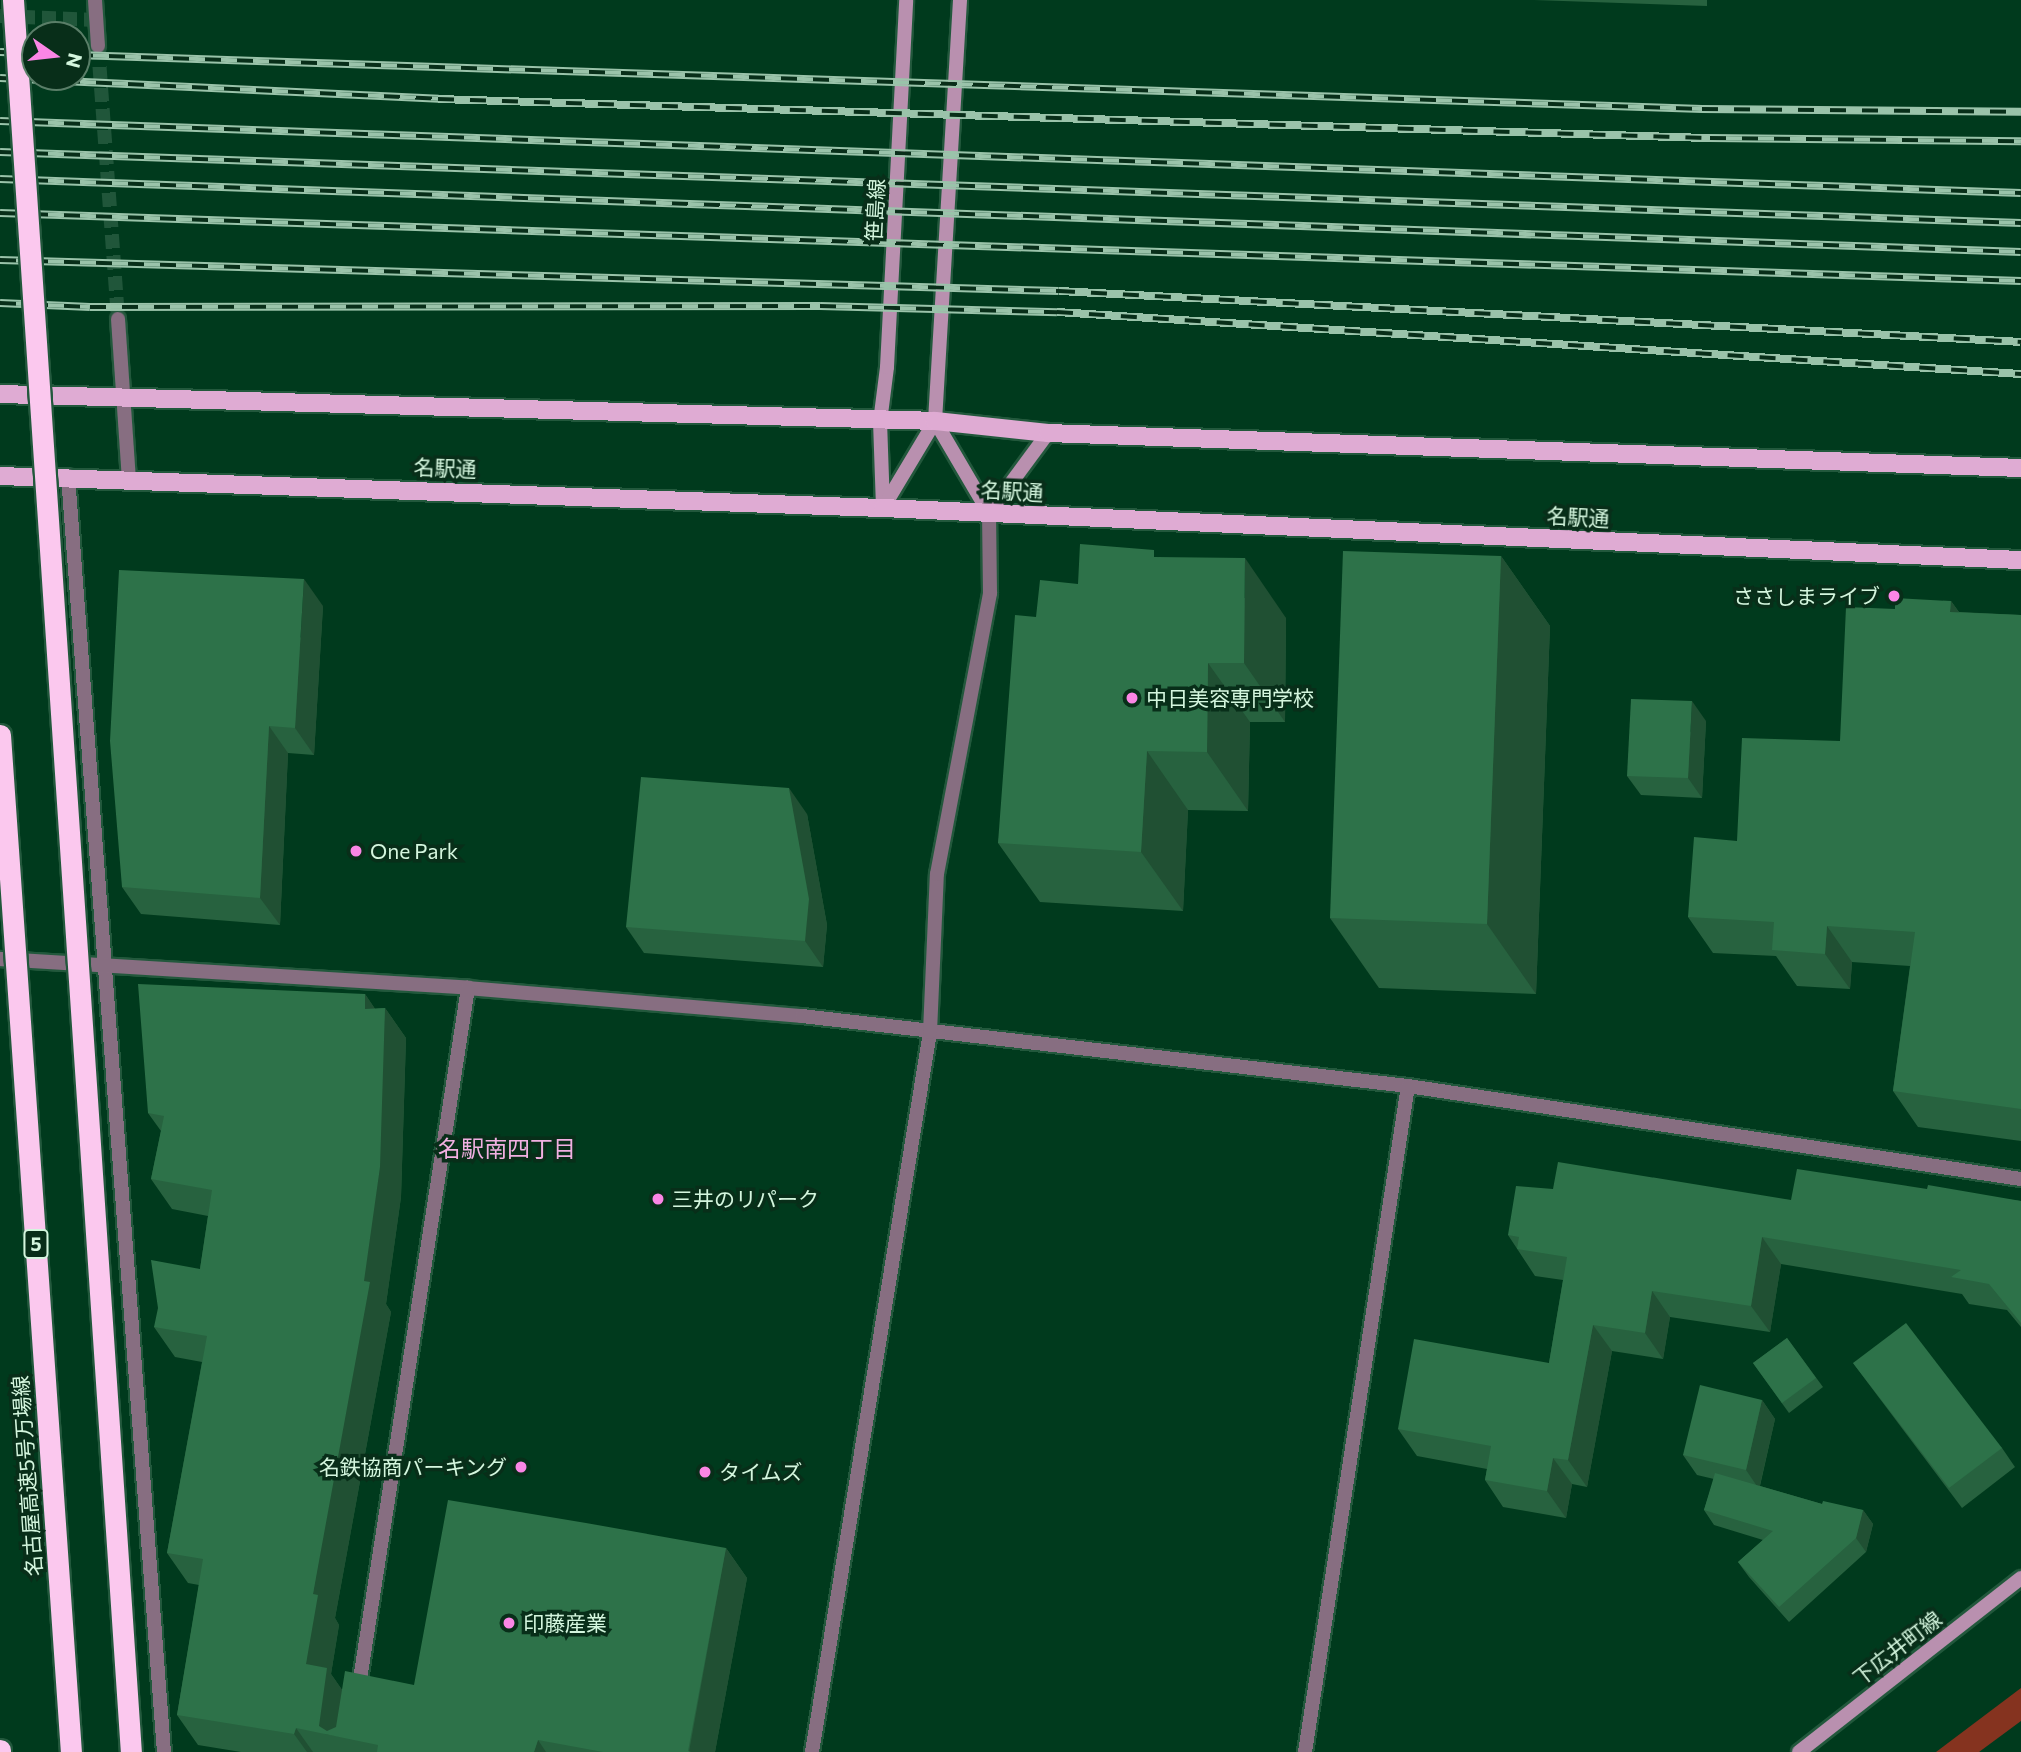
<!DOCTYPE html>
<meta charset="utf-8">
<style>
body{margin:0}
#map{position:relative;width:2021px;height:1752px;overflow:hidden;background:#003a1d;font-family:Commissioner,"Noto Sans JP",sans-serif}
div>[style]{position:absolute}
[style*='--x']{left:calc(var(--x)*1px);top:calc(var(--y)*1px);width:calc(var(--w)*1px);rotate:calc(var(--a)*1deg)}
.green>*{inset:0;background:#85331f}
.street-tunnel>*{height:14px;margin-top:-7px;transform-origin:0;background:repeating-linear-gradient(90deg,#20563a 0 14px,transparent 0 21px)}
.roads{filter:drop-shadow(2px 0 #22583c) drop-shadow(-2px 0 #22583c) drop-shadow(0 2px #22583c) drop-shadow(0 -2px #22583c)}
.street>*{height:14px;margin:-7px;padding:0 7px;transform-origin:7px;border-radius:7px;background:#876e81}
.secondary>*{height:14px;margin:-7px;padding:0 7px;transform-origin:7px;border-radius:7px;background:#b990af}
.primary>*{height:18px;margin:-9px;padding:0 9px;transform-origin:9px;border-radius:9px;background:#dfabd3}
.highway>*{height:21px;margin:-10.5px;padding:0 10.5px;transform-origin:10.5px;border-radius:10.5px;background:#fbc8ee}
.rail>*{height:8px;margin-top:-4px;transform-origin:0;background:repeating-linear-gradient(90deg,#082e19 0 16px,#9ac3aa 0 32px);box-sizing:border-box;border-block:2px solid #9ac3aa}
.bridges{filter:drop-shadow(2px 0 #22583c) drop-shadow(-2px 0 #22583c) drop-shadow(0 2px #22583c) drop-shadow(0 -2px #22583c)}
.highway-bridge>*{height:21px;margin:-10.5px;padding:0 10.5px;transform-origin:10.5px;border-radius:10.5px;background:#fbc8ee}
.wall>*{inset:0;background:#27623f}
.shaded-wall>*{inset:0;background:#205033}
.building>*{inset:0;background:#2d7249}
.dots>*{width:19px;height:19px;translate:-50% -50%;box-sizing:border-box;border:4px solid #082e19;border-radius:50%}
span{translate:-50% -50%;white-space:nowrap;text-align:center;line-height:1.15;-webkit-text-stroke:7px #082e19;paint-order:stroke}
.shield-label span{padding:2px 5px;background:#082e19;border:2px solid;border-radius:5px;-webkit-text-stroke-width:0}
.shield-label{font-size:19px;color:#d4f6de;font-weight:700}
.street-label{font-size:21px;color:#d4f6de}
.poi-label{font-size:21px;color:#d4f6de}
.right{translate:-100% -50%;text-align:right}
.left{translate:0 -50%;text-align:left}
.neighbourhood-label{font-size:23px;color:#f1b0e2}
.north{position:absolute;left:21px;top:21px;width:70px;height:70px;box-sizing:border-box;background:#082e19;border:2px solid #5a7e68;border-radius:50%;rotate:104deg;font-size:19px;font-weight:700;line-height:28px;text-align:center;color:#d4f6de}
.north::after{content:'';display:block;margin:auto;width:24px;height:32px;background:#fb86e5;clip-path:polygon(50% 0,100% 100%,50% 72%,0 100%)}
</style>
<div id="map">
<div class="green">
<div style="clip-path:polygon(2021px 1688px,2021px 1721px,1979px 1752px,1936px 1752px)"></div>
</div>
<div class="street-tunnel">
<div style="--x:0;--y:16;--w:96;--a:2.4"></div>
<div style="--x:98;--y:46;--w:274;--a:85.8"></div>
</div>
<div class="roads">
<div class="street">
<div style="--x:95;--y:0;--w:46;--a:86.3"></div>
<div style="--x:118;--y:319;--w:160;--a:86.1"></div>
<div style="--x:68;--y:476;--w:1280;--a:85.7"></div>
<div style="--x:0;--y:959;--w:469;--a:3.5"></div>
<div style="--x:468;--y:988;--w:335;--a:4.8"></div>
<div style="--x:802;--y:1016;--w:610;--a:6.59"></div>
<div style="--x:1408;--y:1086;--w:620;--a:8.63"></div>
<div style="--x:358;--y:1692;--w:713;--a:-81.12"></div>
<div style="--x:812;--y:1752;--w:730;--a:-80.69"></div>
<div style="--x:930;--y:1032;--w:158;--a:-87.5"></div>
<div style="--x:937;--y:874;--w:286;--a:-79.3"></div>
<div style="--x:990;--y:593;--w:80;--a:-90.7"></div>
<div style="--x:1305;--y:1752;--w:674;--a:-81.21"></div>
</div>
<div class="secondary">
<div style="--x:935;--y:421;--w:107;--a:59.6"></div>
<div style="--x:989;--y:513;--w:99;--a:-53.6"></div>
<div style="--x:883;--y:507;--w:85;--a:-92"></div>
<div style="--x:880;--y:422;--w:55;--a:-82.7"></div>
<div style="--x:887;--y:367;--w:367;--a:-87"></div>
<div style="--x:883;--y:508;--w:101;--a:-59.1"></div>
<div style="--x:935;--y:421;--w:422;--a:-86.6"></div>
<div style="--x:1799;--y:1752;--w:282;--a:-38.1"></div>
</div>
<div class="primary">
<div style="--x:0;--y:394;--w:935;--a:1.65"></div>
<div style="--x:935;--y:421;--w:114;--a:6.1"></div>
<div style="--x:1048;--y:433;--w:974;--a:2.06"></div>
<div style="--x:0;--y:476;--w:884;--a:2.08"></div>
<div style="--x:883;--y:508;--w:1139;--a:2.62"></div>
</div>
<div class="highway">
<div style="--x:0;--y:1750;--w:2;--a:90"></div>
</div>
</div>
<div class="rail">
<div style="--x:0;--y:52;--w:35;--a:2"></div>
<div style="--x:77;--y:55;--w:1626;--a:1.9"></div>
<div style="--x:1702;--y:109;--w:319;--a:0.5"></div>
<div style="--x:0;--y:78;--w:439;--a:2.7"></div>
<div style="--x:438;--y:99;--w:1273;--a:1.76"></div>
<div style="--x:1710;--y:138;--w:311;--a:0.6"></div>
<div style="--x:0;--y:121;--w:2022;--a:2.04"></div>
<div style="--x:0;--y:152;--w:2022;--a:2.01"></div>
<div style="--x:0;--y:179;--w:2022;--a:2.07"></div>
<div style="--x:0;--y:213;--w:2022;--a:1.93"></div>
<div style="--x:0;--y:260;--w:1059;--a:1.68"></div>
<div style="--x:1059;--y:291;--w:963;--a:3.03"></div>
<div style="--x:0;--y:303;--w:90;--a:2.5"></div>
<div style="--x:90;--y:307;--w:730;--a:-0.08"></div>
<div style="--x:820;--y:306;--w:237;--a:1.5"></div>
<div style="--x:1057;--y:312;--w:966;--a:3.68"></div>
</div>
<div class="bridges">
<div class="highway-bridge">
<div style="--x:13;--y:0;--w:1756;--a:86.15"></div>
<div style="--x:0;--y:735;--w:1019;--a:86.01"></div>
</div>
</div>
<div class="wall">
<div style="clip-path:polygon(1534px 0,1707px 0,1707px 6px)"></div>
<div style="clip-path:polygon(1501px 556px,1550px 626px,1536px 994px,1379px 988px,1330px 918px)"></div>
<div style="clip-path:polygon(1160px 557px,1286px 618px,1285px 722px,1250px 722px,1248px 811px,1188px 810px,1183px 911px,1040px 902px,998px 843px,1036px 617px,1078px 584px)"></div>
<div style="clip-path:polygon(1951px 601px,1959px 612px,2021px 615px,2021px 1141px,1918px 1127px,1893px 1091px,1910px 966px,1852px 962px,1850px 989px,1797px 986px,1776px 956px,1713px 953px,1688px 917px,1737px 841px,1840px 741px,1895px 609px)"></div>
<div style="clip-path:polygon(323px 606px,314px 755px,288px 753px,280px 925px,141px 914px,122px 887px)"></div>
<div style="clip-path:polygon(1706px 721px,1702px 798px,1641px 795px,1627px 776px)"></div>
<div style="clip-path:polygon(807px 814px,827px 925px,823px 967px,644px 953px,626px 927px)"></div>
<div style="clip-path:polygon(365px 994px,375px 1009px,385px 1008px,406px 1038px,401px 1197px,386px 1304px,391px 1312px,335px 1618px,339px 1625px,331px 1674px,342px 1690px,414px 1685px,726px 1548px,747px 1578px,715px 1752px,241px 1752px,198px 1745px,177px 1715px,199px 1585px,188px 1583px,167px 1553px,202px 1362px,175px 1357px,154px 1327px,200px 1269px,208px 1216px,172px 1209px,151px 1179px,161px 1131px,148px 1113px)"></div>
<div style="clip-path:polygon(1553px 1189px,1791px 1200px,1927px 1189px,2021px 1201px,2021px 1327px,2007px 1310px,1969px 1304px,1962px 1294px,1781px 1264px,1770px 1332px,1670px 1317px,1663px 1359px,1612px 1351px,1587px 1487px,1572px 1484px,1566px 1518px,1503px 1507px,1485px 1480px,1487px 1469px,1417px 1456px,1398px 1429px,1549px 1363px,1563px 1280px,1535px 1276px,1508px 1235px)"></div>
<div style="clip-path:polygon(1787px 1338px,1823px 1387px,1789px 1413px,1753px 1363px)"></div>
<div style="clip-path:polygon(1853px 1363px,2002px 1448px,2015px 1467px,1962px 1508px)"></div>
<div style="clip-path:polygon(1762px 1400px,1775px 1419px,1760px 1486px,1822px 1504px,1863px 1510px,1873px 1524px,1866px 1552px,1789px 1622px,1749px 1577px,1738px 1562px,1763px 1540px,1714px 1525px,1704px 1510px,1714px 1479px,1697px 1475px,1683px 1455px)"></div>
</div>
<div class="shaded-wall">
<div style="clip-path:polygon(1501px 556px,1550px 626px,1536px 994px,1487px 924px)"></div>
<div style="clip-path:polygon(1245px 558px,1286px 618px,1285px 722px,1244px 663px)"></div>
<div style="clip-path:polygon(304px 579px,323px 606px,314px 755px,295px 728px)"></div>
<div style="clip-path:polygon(1951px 601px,1976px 637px,1950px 612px)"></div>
<div style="clip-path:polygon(1208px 663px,1250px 722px,1248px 811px,1207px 752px)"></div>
<div style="clip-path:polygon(1692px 701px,1706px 721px,1702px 798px,1688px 778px)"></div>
<div style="clip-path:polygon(269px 726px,288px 753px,280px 925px,260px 898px)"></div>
<div style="clip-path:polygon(1147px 751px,1188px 810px,1183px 911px,1141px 852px)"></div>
<div style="clip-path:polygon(789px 788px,807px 814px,827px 925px,823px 967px,805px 941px)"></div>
<div style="clip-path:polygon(1827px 926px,1852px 962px,1850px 989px,1825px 954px)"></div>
<div style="clip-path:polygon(365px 994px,384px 1022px,385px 1008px,406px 1038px,401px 1197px,386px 1304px,391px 1312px,335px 1618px,339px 1625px,331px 1674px,348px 1698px,343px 1737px,325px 1734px,319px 1726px,306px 1664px,313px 1594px,364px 1281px)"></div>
<div style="clip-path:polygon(1762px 1237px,1781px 1264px,1770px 1332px,1751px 1306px)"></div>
<div style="clip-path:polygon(1652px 1291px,1670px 1317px,1663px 1359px,1645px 1333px)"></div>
<div style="clip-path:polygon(1593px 1325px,1612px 1351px,1587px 1487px,1568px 1460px)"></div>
<div style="clip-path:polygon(1762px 1400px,1775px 1419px,1759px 1489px,1746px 1470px)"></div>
<div style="clip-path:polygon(1553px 1458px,1572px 1484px,1566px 1518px,1547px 1491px)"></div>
<div style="clip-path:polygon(1863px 1510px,1873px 1524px,1866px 1552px,1856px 1538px)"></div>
<div style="clip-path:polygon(726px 1548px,747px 1578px,715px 1752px,689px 1752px)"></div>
<div style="clip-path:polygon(296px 1728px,313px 1752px,307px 1752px,294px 1734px)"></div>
<div style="clip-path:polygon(538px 1740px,546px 1752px,534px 1752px)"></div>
</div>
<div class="building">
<div style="clip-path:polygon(1080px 544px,1154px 550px,1154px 557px,1245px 558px,1244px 663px,1208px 663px,1207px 752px,1147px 751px,1141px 852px,998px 843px,1015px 615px,1036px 617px,1040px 580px,1078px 584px)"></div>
<div style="clip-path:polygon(1343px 551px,1501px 556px,1487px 924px,1330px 918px)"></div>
<div style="clip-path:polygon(119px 570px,304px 579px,295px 728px,269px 726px,260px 898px,122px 887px,110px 741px)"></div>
<div style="clip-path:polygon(1895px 598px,1951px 601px,1950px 612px,2021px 615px,2021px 1109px,1893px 1091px,1915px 932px,1827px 926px,1825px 954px,1772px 950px,1774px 922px,1688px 917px,1694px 837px,1737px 841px,1742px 738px,1840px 741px,1846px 607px,1895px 609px)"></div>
<div style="clip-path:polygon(1631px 699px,1692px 701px,1688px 778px,1627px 776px)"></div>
<div style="clip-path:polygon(641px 777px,789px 788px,809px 899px,805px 941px,626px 927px)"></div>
<div style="clip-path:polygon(138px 984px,365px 994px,365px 1009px,385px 1008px,380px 1167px,364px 1281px,370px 1282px,313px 1594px,318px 1595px,306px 1664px,327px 1668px,319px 1726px,327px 1731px,336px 1727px,345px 1671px,414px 1685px,448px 1500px,586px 1523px,726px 1548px,688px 1751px,691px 1752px,603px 1752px,538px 1740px,534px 1752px,377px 1752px,378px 1745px,296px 1728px,294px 1734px,177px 1715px,203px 1559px,167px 1553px,207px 1336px,154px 1327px,158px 1308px,151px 1260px,200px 1269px,212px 1190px,151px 1179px,164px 1116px,148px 1113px)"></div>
<div style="clip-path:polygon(1558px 1162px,1791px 1200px,1797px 1169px,1927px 1189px,1928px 1185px,2021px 1201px,2021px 1323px,1989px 1284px,1951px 1277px,1961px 1270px,1762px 1237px,1751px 1306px,1652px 1291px,1645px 1333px,1593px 1325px,1568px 1460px,1553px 1458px,1547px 1491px,1485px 1480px,1491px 1446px,1398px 1429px,1414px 1339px,1549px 1363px,1567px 1257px,1517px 1249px,1519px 1237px,1508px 1235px,1516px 1186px,1553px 1189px)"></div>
<div style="clip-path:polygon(1906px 1323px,2002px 1448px,1949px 1488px,1853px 1363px)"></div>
<div style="clip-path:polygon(1787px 1338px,1816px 1378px,1782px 1403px,1753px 1363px)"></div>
<div style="clip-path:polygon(1700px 1385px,1762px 1400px,1746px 1470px,1683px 1455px)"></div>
<div style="clip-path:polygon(1715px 1473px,1822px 1504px,1823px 1501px,1863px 1510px,1856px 1538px,1779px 1607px,1738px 1562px,1773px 1531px,1704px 1510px)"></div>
</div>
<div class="dots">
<div style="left:1894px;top:596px;background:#fb86e5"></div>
<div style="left:1132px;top:698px;background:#fb86e5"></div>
<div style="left:356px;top:851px;background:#fb86e5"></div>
<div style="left:658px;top:1199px;background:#fb86e5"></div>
<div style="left:521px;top:1467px;background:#fb86e5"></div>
<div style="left:705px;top:1472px;background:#fb86e5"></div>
<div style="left:509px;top:1623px;background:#fb86e5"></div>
</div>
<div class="shield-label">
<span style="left:36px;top:1244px">5</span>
</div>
<div class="street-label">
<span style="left:875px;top:210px;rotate:-87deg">笹島線</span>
<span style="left:445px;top:468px;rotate:2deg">名駅通</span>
<span style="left:1012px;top:491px;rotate:3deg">名駅通</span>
<span style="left:1578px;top:517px;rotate:3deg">名駅通</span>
<span style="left:27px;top:1476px;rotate:-94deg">名古屋高速5号万場線</span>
<span style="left:1897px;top:1648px;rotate:-38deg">下広井町線</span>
</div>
<div class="poi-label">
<span class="right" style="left:1880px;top:596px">ささしまライブ</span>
<span class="left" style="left:1146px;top:698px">中日美容専門学校</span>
<span class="left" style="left:370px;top:851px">One Park</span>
<span class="left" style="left:672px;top:1199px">三井のリパーク</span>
<span class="right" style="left:507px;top:1467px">名鉄協商パーキング</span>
<span class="left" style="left:719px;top:1472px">タイムズ</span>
<span class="left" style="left:523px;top:1623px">印藤産業</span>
</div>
<div class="neighbourhood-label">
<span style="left:507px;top:1148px">名駅南四丁目</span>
</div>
<div class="north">N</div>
</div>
